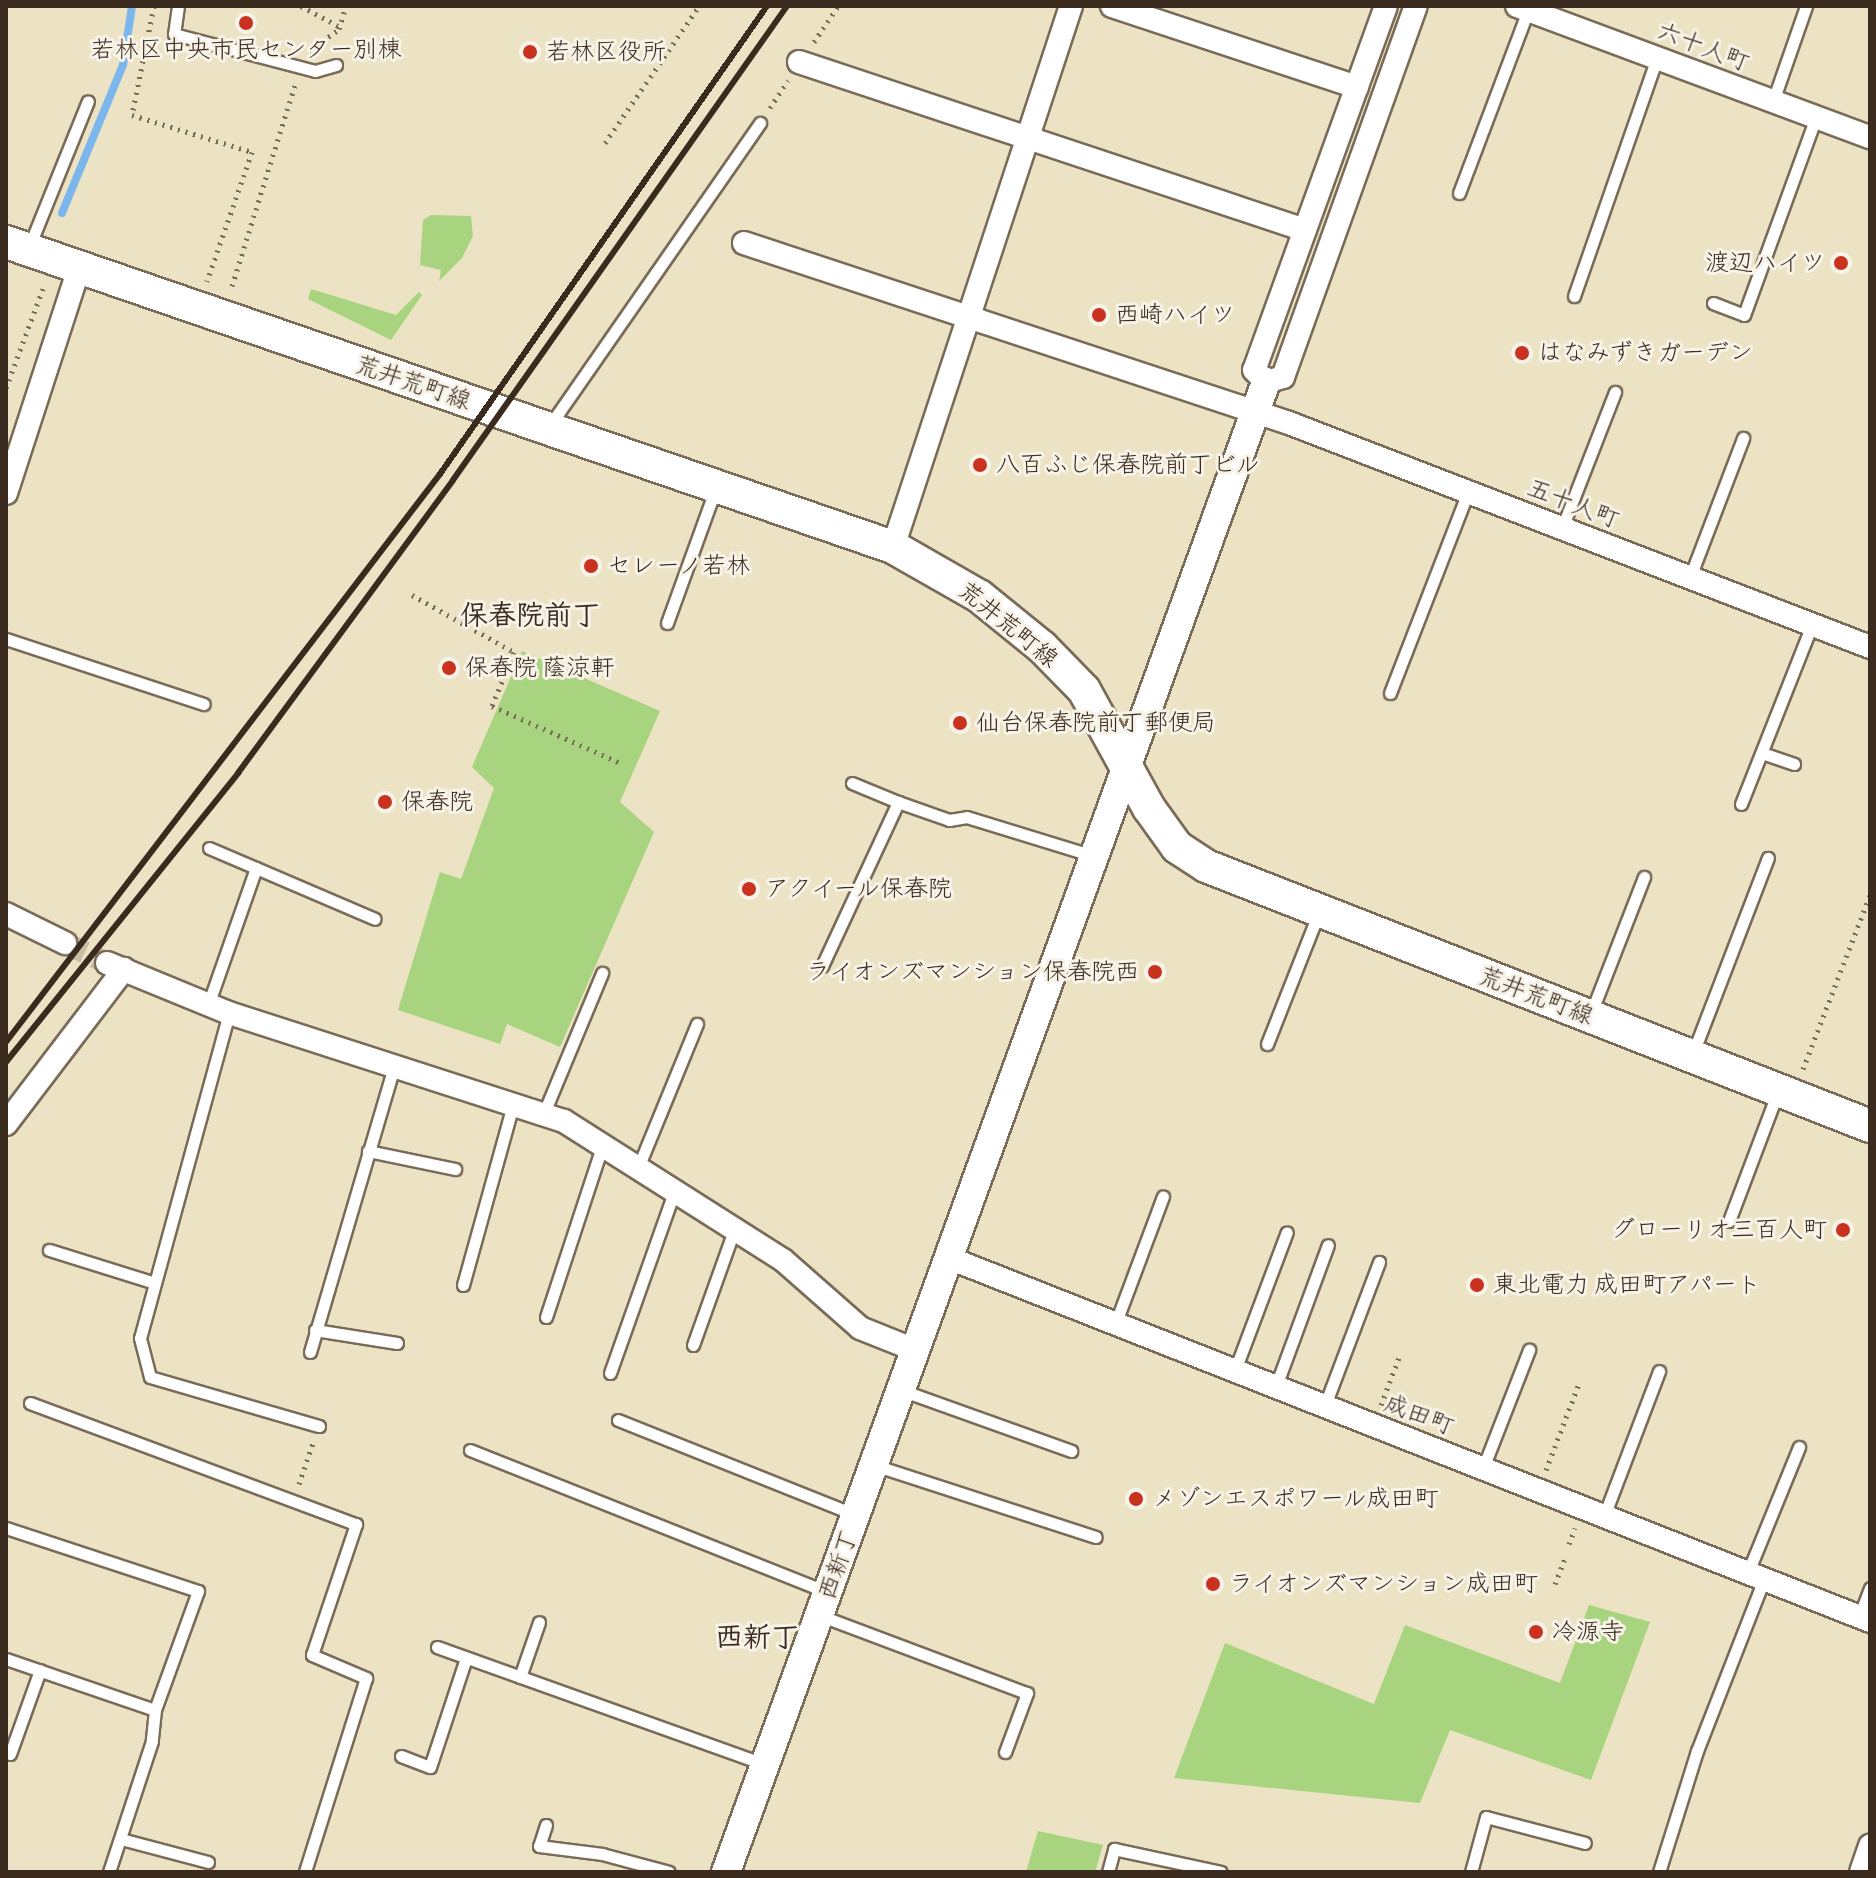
<!DOCTYPE html>
<meta charset="utf-8">
<style>
body{margin:0}
#map{position:relative;width:1876px;height:1878px;overflow:hidden;background:#ebe3c3;font-family:Pangolin,"Klee One",sans-serif}
div>[style]{position:absolute}
[style*='--x']{left:calc(var(--x)*1px);top:calc(var(--y)*1px);width:calc(var(--w)*1px);rotate:calc(var(--a)*1deg)}
.green>*{inset:0;background:#a8d37f}
.stream>*{height:8px;margin:-4px;padding:0 4px;transform-origin:4px;border-radius:4px;background:#7bb7ed}
.minor-tunnel>*{height:22px;margin-top:-11px;transform-origin:0;background:repeating-linear-gradient(90deg,#c8bea2 0 22px,transparent 0 33px)}
.path>*{height:5px;margin-top:-2.5px;transform-origin:0;background:repeating-linear-gradient(90deg,#796b58 0 2px,transparent 0 8px)}
.roads{filter:drop-shadow(2px 0 #796b58) drop-shadow(-2px 0 #796b58) drop-shadow(0 2px #796b58) drop-shadow(0 -2px #796b58)}
.service>*{height:11px;margin:-5.5px;padding:0 5.5px;transform-origin:5.5px;border-radius:5.5px;background:#fff}
.minor>*{height:22px;margin:-11px;padding:0 11px;transform-origin:11px;border-radius:11px;background:#fff}
.tertiary>*{height:28px;margin:-14px;padding:0 14px;transform-origin:14px;border-radius:14px;background:#fff}
.secondary>*{height:32px;margin:-16px;padding:0 16px;transform-origin:16px;border-radius:16px;background:#fff}
.rail>*{height:6px;margin:-3px;padding:0 3px;transform-origin:3px;border-radius:3px;background:#3b2a1e}
.dots>*{width:22px;height:22px;translate:-50% -50%;box-sizing:border-box;border:4px solid #f7f3e8;border-radius:50%}
span{translate:-50% -50%;white-space:nowrap;text-align:center;line-height:1.15;-webkit-text-stroke:6px #f7f3e8;paint-order:stroke}
.street-label{font-size:24px;color:#3b2a1e}
.poi-label{font-size:24px;color:#3b2a1e}
.left{translate:0 -50%;text-align:left}
.right{translate:-100% -50%;text-align:right}
.quarter-label{font-size:28px;color:#3b2a1e;font-weight:700}
.frame{position:absolute;inset:0;border:8px solid #3b2a1e;pointer-events:none}
</style>
<div id="map">
<div class="green">
<div style="clip-path:polygon(431px 215px,471px 216px,473px 236px,462px 258px,439px 281px,441px 270px,420px 265px,423px 220px)"></div>
<div style="clip-path:polygon(311px 289px,396px 315px,419px 292px,422px 295px,391px 340px,308px 299px)"></div>
<div style="clip-path:polygon(522px 651px,660px 711px,620px 802px,654px 832px,560px 1047px,507px 1024px,500px 1044px,398px 1010px,440px 872px,461px 879px,494px 788px,472px 767px)"></div>
<div style="clip-path:polygon(1589px 1605px,1650px 1622px,1591px 1780px,1450px 1730px,1420px 1803px,1174px 1778px,1225px 1643px,1374px 1704px,1405px 1625px,1560px 1683px)"></div>
<div style="clip-path:polygon(1038px 1831px,1103px 1845px,1095px 1872px,1026px 1872px)"></div>
</div>
<div class="stream">
<div style="--x:62;--y:213;--w:160;--a:-67.6"></div>
<div style="--x:123;--y:65;--w:60;--a:-81.3"></div>
</div>
<div class="minor-tunnel">
<div style="--x:65;--y:943;--w:47;--a:25.5"></div>
</div>
<div class="path">
<div style="--x:154;--y:6;--w:111;--a:101.4"></div>
<div style="--x:132;--y:115;--w:126;--a:17.1"></div>
<div style="--x:252;--y:152;--w:137;--a:109.2"></div>
<div style="--x:301;--y:6;--w:44;--a:28.3"></div>
<div style="--x:814;--y:42;--w:43;--a:-56.3"></div>
<div style="--x:309;--y:51;--w:37;--a:-36"></div>
<div style="--x:339;--y:29;--w:24;--a:-73"></div>
<div style="--x:770;--y:108;--w:33;--a:-57"></div>
<div style="--x:605;--y:143;--w:166;--a:-55.5"></div>
<div style="--x:232;--y:286;--w:211;--a:-72.6"></div>
<div style="--x:6;--y:388;--w:109;--a:-69.6"></div>
<div style="--x:412;--y:595;--w:117;--a:29.2"></div>
<div style="--x:514;--y:652;--w:58;--a:112.2"></div>
<div style="--x:492;--y:706;--w:143;--a:23.9"></div>
<div style="--x:1803;--y:1069;--w:186;--a:-68.9"></div>
<div style="--x:1381;--y:1405;--w:53;--a:-69.2"></div>
<div style="--x:1546;--y:1470;--w:95;--a:-69.1"></div>
<div style="--x:299;--y:1484;--w:46;--a:-71.2"></div>
<div style="--x:1569;--y:1544;--w:17;--a:-69"></div>
<div style="--x:1555;--y:1584;--w:30;--a:-69"></div>
</div>
<div class="roads">
<div class="service">
<div style="--x:178;--y:6;--w:28;--a:98"></div>
<div style="--x:174;--y:34;--w:146;--a:14.7"></div>
<div style="--x:315;--y:71;--w:22;--a:-16"></div>
<div style="--x:1773;--y:101;--w:101;--a:-70.8"></div>
<div style="--x:1459;--y:193;--w:196;--a:-69.3"></div>
<div style="--x:29;--y:247;--w:157;--a:-68"></div>
<div style="--x:1574;--y:296;--w:252;--a:-70.8"></div>
<div style="--x:1713;--y:303;--w:33;--a:21"></div>
<div style="--x:1744;--y:315;--w:211;--a:-70"></div>
<div style="--x:550;--y:425;--w:368;--a:-55.2"></div>
<div style="--x:1562;--y:528;--w:146;--a:-68.7"></div>
<div style="--x:1690;--y:577;--w:149;--a:-69.1"></div>
<div style="--x:667;--y:623;--w:144;--a:-70.1"></div>
<div style="--x:6;--y:639;--w:208;--a:18.2"></div>
<div style="--x:1390;--y:693;--w:216;--a:-68.8"></div>
<div style="--x:1762;--y:753;--w:34;--a:19"></div>
<div style="--x:852;--y:783;--w:50;--a:22.4"></div>
<div style="--x:1741;--y:804;--w:193;--a:-68.4"></div>
<div style="--x:256;--y:868;--w:129;--a:23.2"></div>
<div style="--x:822;--y:966;--w:181;--a:-65.1"></div>
<div style="--x:898;--y:802;--w:54;--a:19.4"></div>
<div style="--x:949;--y:820;--w:18;--a:-9"></div>
<div style="--x:967;--y:817;--w:133;--a:17.1"></div>
<div style="--x:208;--y:1005;--w:145;--a:-70.7"></div>
<div style="--x:256;--y:868;--w:51;--a:-156.9"></div>
<div style="--x:229;--y:1013;--w:337;--a:105.3"></div>
<div style="--x:140;--y:1338;--w:40;--a:75.6"></div>
<div style="--x:150;--y:1377;--w:176;--a:16.2"></div>
<div style="--x:1591;--y:1013;--w:146;--a:-68.7"></div>
<div style="--x:1267;--y:1044;--w:142;--a:-68.5"></div>
<div style="--x:1693;--y:1053;--w:209;--a:-69"></div>
<div style="--x:543;--y:1115;--w:154;--a:-67.4"></div>
<div style="--x:368;--y:1151;--w:89;--a:11.7"></div>
<div style="--x:637;--y:1170;--w:158;--a:-67.7"></div>
<div style="--x:1729;--y:1221;--w:139;--a:-69.3"></div>
<div style="--x:49;--y:1250;--w:108;--a:17.3"></div>
<div style="--x:463;--y:1285;--w:187;--a:-74.5"></div>
<div style="--x:546;--y:1317;--w:179;--a:-71.8"></div>
<div style="--x:1116;--y:1322;--w:134;--a:-69.5"></div>
<div style="--x:315;--y:1330;--w:83;--a:9"></div>
<div style="--x:693;--y:1345;--w:119;--a:-70.3"></div>
<div style="--x:310;--y:1352;--w:297;--a:-73.6"></div>
<div style="--x:1235;--y:1370;--w:147;--a:-69.4"></div>
<div style="--x:610;--y:1373;--w:189;--a:-70.5"></div>
<div style="--x:1276;--y:1386;--w:150;--a:-69.8"></div>
<div style="--x:901;--y:1390;--w:181;--a:19.7"></div>
<div style="--x:30;--y:1403;--w:348;--a:20.4"></div>
<div style="--x:356;--y:1524;--w:138;--a:108.6"></div>
<div style="--x:312;--y:1655;--w:59;--a:23.1"></div>
<div style="--x:366;--y:1678;--w:203;--a:107.5"></div>
<div style="--x:1325;--y:1405;--w:153;--a:-69.3"></div>
<div style="--x:618;--y:1420;--w:255;--a:21.8"></div>
<div style="--x:470;--y:1450;--w:384;--a:21.7"></div>
<div style="--x:874;--y:1465;--w:233;--a:18"></div>
<div style="--x:1483;--y:1468;--w:127;--a:-68.7"></div>
<div style="--x:1604;--y:1516;--w:155;--a:-69.2"></div>
<div style="--x:6;--y:1528;--w:202;--a:18.2"></div>
<div style="--x:198;--y:1591;--w:127;--a:109.9"></div>
<div style="--x:155;--y:1710;--w:31;--a:96"></div>
<div style="--x:152;--y:1741;--w:138;--a:108.2"></div>
<div style="--x:1748;--y:1572;--w:135;--a:-67.8"></div>
<div style="--x:819;--y:1615;--w:222;--a:20.6"></div>
<div style="--x:1027;--y:1693;--w:63;--a:110.4"></div>
<div style="--x:1859;--y:1617;--w:31;--a:-69"></div>
<div style="--x:437;--y:1647;--w:347;--a:19.7"></div>
<div style="--x:6;--y:1659;--w:157;--a:18.9"></div>
<div style="--x:520;--y:1677;--w:58;--a:-70.9"></div>
<div style="--x:10;--y:1754;--w:89;--a:-70.3"></div>
<div style="--x:401;--y:1756;--w:31;--a:21"></div>
<div style="--x:430;--y:1767;--w:115;--a:-71.7"></div>
<div style="--x:546;--y:1825;--w:22;--a:108"></div>
<div style="--x:539;--y:1846;--w:64;--a:7.2"></div>
<div style="--x:602;--y:1854;--w:69;--a:15"></div>
<div style="--x:121;--y:1839;--w:90;--a:14.8"></div>
<div style="--x:1108;--y:1872;--w:24;--a:-75"></div>
<div style="--x:1114;--y:1849;--w:109;--a:12.1"></div>
<div style="--x:1471;--y:1872;--w:57;--a:-74.7"></div>
<div style="--x:1486;--y:1817;--w:102;--a:14.7"></div>
<div style="--x:1659;--y:1872;--w:127;--a:-72.6"></div>
<div style="--x:1697;--y:1751;--w:185;--a:-68.7"></div>
</div>
<div class="minor">
<div style="--x:1112;--y:6;--w:258;--a:18.3"></div>
<div style="--x:1386;--y:6;--w:387;--a:109.9"></div>
<div style="--x:1254;--y:370;--w:17;--a:45"></div>
<div style="--x:1266;--y:382;--w:18;--a:-16"></div>
<div style="--x:1283;--y:377;--w:394;--a:-70.3"></div>
<div style="--x:1517;--y:6;--w:377;--a:20.4"></div>
<div style="--x:799;--y:62;--w:533;--a:18.37"></div>
<div style="--x:744;--y:243;--w:574;--a:18.28"></div>
<div style="--x:1289;--y:423;--w:623;--a:21.08"></div>
<div style="--x:6;--y:493;--w:233;--a:-72"></div>
<div style="--x:893;--y:547;--w:570;--a:-71.79"></div>
<div style="--x:6;--y:914;--w:66;--a:26.2"></div>
<div style="--x:107;--y:963;--w:132;--a:22.3"></div>
<div style="--x:229;--y:1013;--w:352;--a:17.9"></div>
<div style="--x:564;--y:1121;--w:259;--a:32.4"></div>
<div style="--x:783;--y:1260;--w:103;--a:41.4"></div>
<div style="--x:860;--y:1328;--w:59;--a:21.8"></div>
<div style="--x:6;--y:1124;--w:195;--a:-52.7"></div>
<div style="--x:949;--y:1258;--w:990;--a:21.51"></div>
<div style="--x:1861;--y:1872;--w:28;--a:-71"></div>
</div>
<div class="tertiary">
<div style="--x:726;--y:1872;--w:1585;--a:-70.08"></div>
</div>
<div class="secondary">
<div style="--x:6;--y:242;--w:938;--a:18.98"></div>
<div style="--x:893;--y:547;--w:99;--a:29.7"></div>
<div style="--x:979;--y:596;--w:81;--a:39"></div>
<div style="--x:1042;--y:647;--w:60;--a:45.7"></div>
<div style="--x:1084;--y:690;--w:135;--a:61.2"></div>
<div style="--x:1149;--y:808;--w:48;--a:54.3"></div>
<div style="--x:1177;--y:847;--w:35;--a:33"></div>
<div style="--x:1206;--y:866;--w:713;--a:21.38"></div>
</div>
</div>
<div class="rail">
<div style="--x:6;--y:1042;--w:715;--a:-52.62"></div>
<div style="--x:440;--y:474;--w:571;--a:-55.06"></div>
<div style="--x:6;--y:1062;--w:371;--a:-51.2"></div>
<div style="--x:238;--y:773;--w:363;--a:-53.7"></div>
<div style="--x:453;--y:480;--w:580;--a:-54.83"></div>
</div>
<div class="dots">
<div style="left:246px;top:23px;background:#c8321e"></div>
<div style="left:530px;top:52px;background:#c8321e"></div>
<div style="left:1841px;top:263px;background:#c8321e"></div>
<div style="left:1099px;top:315px;background:#c8321e"></div>
<div style="left:1522px;top:353px;background:#c8321e"></div>
<div style="left:980px;top:465px;background:#c8321e"></div>
<div style="left:591px;top:566px;background:#c8321e"></div>
<div style="left:449px;top:668px;background:#c8321e"></div>
<div style="left:960px;top:723px;background:#c8321e"></div>
<div style="left:385px;top:802px;background:#c8321e"></div>
<div style="left:749px;top:889px;background:#c8321e"></div>
<div style="left:1155px;top:972px;background:#c8321e"></div>
<div style="left:1843px;top:1230px;background:#c8321e"></div>
<div style="left:1477px;top:1285px;background:#c8321e"></div>
<div style="left:1136px;top:1499px;background:#c8321e"></div>
<div style="left:1213px;top:1584px;background:#c8321e"></div>
<div style="left:1536px;top:1632px;background:#c8321e"></div>
</div>
<div class="street-label">
<span style="left:1703px;top:47px;rotate:21deg">六十人町</span>
<span style="left:413px;top:383px;rotate:19deg">荒井荒町線</span>
<span style="left:1573px;top:504px;rotate:21deg">五十人町</span>
<span style="left:1008px;top:625px;rotate:39deg">荒井荒町線</span>
<span style="left:1536px;top:996px;rotate:21deg">荒井荒町線</span>
<span style="left:1419px;top:1415px;rotate:21deg">成田町</span>
<span style="left:838px;top:1565px;rotate:-70deg">西新丁</span>
</div>
<div class="poi-label">
<span style="left:246px;top:50px">若林区中央市民センター別棟</span>
<span class="left" style="left:546px;top:52px">若林区役所</span>
<span class="right" style="left:1825px;top:263px">渡辺ハイツ</span>
<span class="left" style="left:1115px;top:315px">西崎ハイツ</span>
<span class="left" style="left:1538px;top:353px">はなみずきガーデン</span>
<span class="left" style="left:996px;top:465px">八百ふじ保春院前丁ビル</span>
<span class="left" style="left:607px;top:566px">セレーノ若林</span>
<span class="left" style="left:465px;top:668px">保春院 蔭涼軒</span>
<span class="left" style="left:976px;top:723px">仙台保春院前丁郵便局</span>
<span class="left" style="left:401px;top:802px">保春院</span>
<span class="left" style="left:765px;top:889px">アクイール保春院</span>
<span class="right" style="left:1139px;top:972px">ライオンズマンション保春院西</span>
<span class="right" style="left:1827px;top:1230px">グローリオ三百人町</span>
<span class="left" style="left:1493px;top:1285px">東北電力 成田町アパート</span>
<span class="left" style="left:1152px;top:1499px">メゾンエスポワール成田町</span>
<span class="left" style="left:1229px;top:1584px">ライオンズマンション成田町</span>
<span class="left" style="left:1552px;top:1632px">冷源寺</span>
</div>
<div class="quarter-label">
<span style="left:530px;top:616px">保春院前丁</span>
<span style="left:757px;top:1638px">西新丁</span>
</div>
<div class="frame"></div>
</div>
